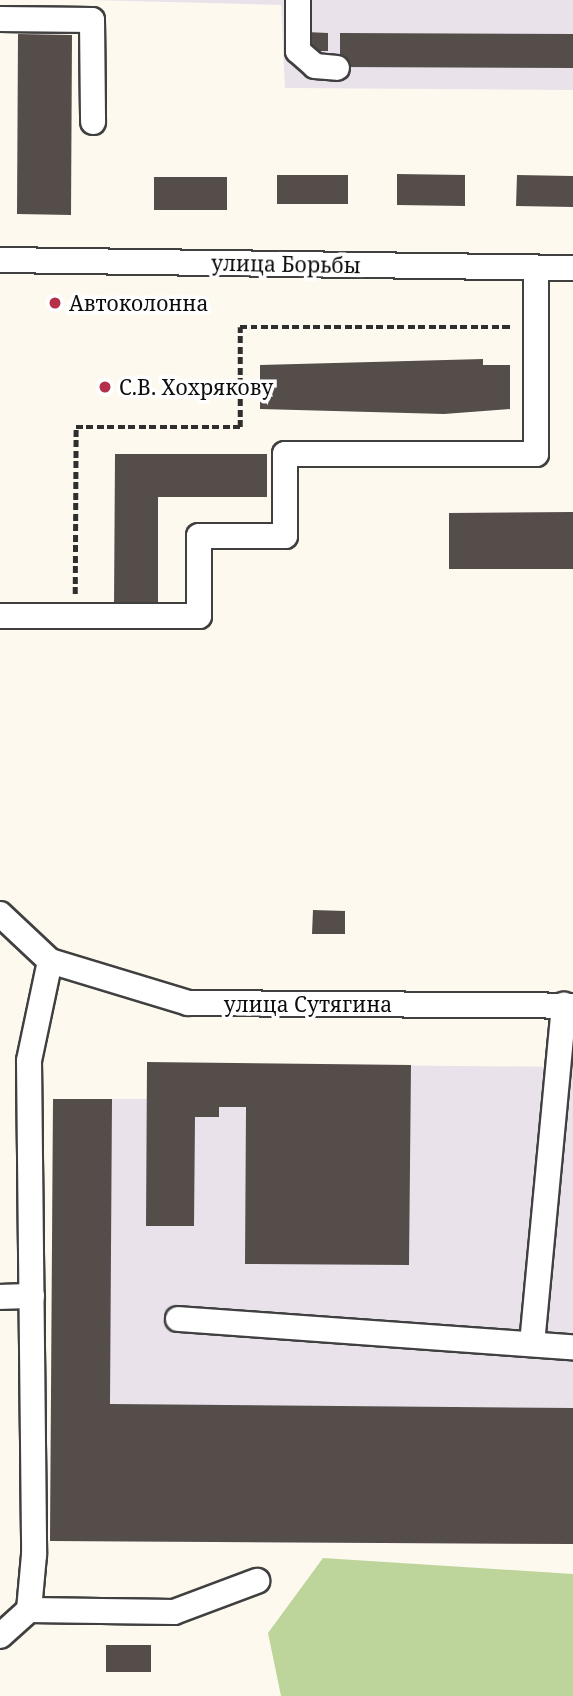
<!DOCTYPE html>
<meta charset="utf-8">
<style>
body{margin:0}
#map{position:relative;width:573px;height:1696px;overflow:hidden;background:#fef9ef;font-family:"Noto Serif",serif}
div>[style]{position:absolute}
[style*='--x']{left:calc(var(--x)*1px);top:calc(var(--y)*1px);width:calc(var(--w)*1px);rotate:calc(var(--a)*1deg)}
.industrial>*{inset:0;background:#e9e2eb}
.forest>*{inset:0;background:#bdd59b}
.building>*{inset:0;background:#554d4a}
.path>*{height:4.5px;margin-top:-2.25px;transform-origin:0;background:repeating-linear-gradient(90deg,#2f2f2f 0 7px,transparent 0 10.5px)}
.roads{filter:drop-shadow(2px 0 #404040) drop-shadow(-2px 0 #404040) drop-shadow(0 2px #404040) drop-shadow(0 -2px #404040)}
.minor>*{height:24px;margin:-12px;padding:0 12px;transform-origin:12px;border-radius:12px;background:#fff}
.dots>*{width:19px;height:19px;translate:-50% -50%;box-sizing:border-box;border:4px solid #fff;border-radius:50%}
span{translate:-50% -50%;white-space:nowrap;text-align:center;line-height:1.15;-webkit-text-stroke:7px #fff;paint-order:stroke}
.street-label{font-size:21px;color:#0d0d0d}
.poi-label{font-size:21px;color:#0d0d0d}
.left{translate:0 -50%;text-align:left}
</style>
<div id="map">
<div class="industrial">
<div style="clip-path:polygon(89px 0,573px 0,573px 90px,285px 88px,281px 5px)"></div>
<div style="clip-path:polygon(158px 1063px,573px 1067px,573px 1544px,50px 1541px,53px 1099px,158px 1099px)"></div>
</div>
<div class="forest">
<div style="clip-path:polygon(323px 1558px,573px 1574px,573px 1696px,281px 1696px,268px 1633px)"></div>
</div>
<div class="building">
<div style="clip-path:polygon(306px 32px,328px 33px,328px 51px,306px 51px)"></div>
<div style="clip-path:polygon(340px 33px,573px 34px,573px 68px,340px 67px)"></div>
<div style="clip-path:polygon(18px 34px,72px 35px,71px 215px,17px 214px)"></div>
<div style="clip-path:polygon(397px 174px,465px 175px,465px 206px,397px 205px)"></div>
<div style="clip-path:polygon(277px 175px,348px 175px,348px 204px,277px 204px)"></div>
<div style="clip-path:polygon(517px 175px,573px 176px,573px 207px,516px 206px)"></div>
<div style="clip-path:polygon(154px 177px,227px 177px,227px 210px,154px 210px)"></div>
<div style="clip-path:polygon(483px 359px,483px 365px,510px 365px,510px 409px,444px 414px,260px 409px,260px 365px)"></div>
<div style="clip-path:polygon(115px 454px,267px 454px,267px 497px,158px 497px,158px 605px,114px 605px)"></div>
<div style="clip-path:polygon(573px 512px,573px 569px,449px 569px,449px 513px)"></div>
<div style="clip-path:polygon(313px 910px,345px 911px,345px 934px,312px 934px)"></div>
<div style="clip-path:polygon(147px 1062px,411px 1065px,409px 1265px,245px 1264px,246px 1107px,219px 1107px,219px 1117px,195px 1117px,194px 1226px,146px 1226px)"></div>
<div style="clip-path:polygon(53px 1099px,112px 1099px,110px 1404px,573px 1408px,573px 1544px,50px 1541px)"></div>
<div style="clip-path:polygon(106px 1645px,151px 1645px,151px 1672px,106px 1672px)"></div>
</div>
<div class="path">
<div style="--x:75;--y:594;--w:167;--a:-89.7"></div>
<div style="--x:76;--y:427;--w:164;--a:0"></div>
<div style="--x:240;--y:427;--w:100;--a:-90"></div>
<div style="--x:240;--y:327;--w:273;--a:0"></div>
</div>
<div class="roads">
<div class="minor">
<div style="--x:298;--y:0;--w:51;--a:90"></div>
<div style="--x:298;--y:51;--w:23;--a:41"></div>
<div style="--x:315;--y:66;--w:22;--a:5"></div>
<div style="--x:0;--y:19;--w:92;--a:0.6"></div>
<div style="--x:92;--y:20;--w:102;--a:89.4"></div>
<div style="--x:0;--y:260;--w:573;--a:0.8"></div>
<div style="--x:0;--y:616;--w:199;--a:0"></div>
<div style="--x:199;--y:616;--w:80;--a:-90"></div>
<div style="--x:199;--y:536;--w:86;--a:0"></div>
<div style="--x:285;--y:536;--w:82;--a:-90"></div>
<div style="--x:285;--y:454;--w:251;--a:0"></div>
<div style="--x:536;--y:454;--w:186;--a:-90"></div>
<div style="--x:0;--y:914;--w:69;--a:43.2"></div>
<div style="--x:50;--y:961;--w:102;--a:101.9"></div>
<div style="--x:29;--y:1061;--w:494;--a:89.4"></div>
<div style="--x:34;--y:1555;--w:55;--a:95.2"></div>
<div style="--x:29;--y:1610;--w:39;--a:138"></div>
<div style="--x:50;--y:961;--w:144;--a:16.9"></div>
<div style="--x:188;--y:1003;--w:385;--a:0.4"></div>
<div style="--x:0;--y:1297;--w:32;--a:-2"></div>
<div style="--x:178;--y:1319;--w:396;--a:4.1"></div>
<div style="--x:532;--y:1344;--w:341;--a:-84.6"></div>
<div style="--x:29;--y:1610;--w:145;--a:0.8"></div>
<div style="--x:174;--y:1612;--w:89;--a:-20.5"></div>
</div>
</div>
<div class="dots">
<div style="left:55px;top:303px;background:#b33048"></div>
<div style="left:105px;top:387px;background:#b33048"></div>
</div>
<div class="street-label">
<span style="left:286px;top:264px;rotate:1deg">улица Борьбы</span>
<span style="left:308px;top:1004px">улица Сутягина</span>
</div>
<div class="poi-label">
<span class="left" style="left:69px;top:303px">Автоколонна</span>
<span class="left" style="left:119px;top:387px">С.В. Хохрякову</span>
</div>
</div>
